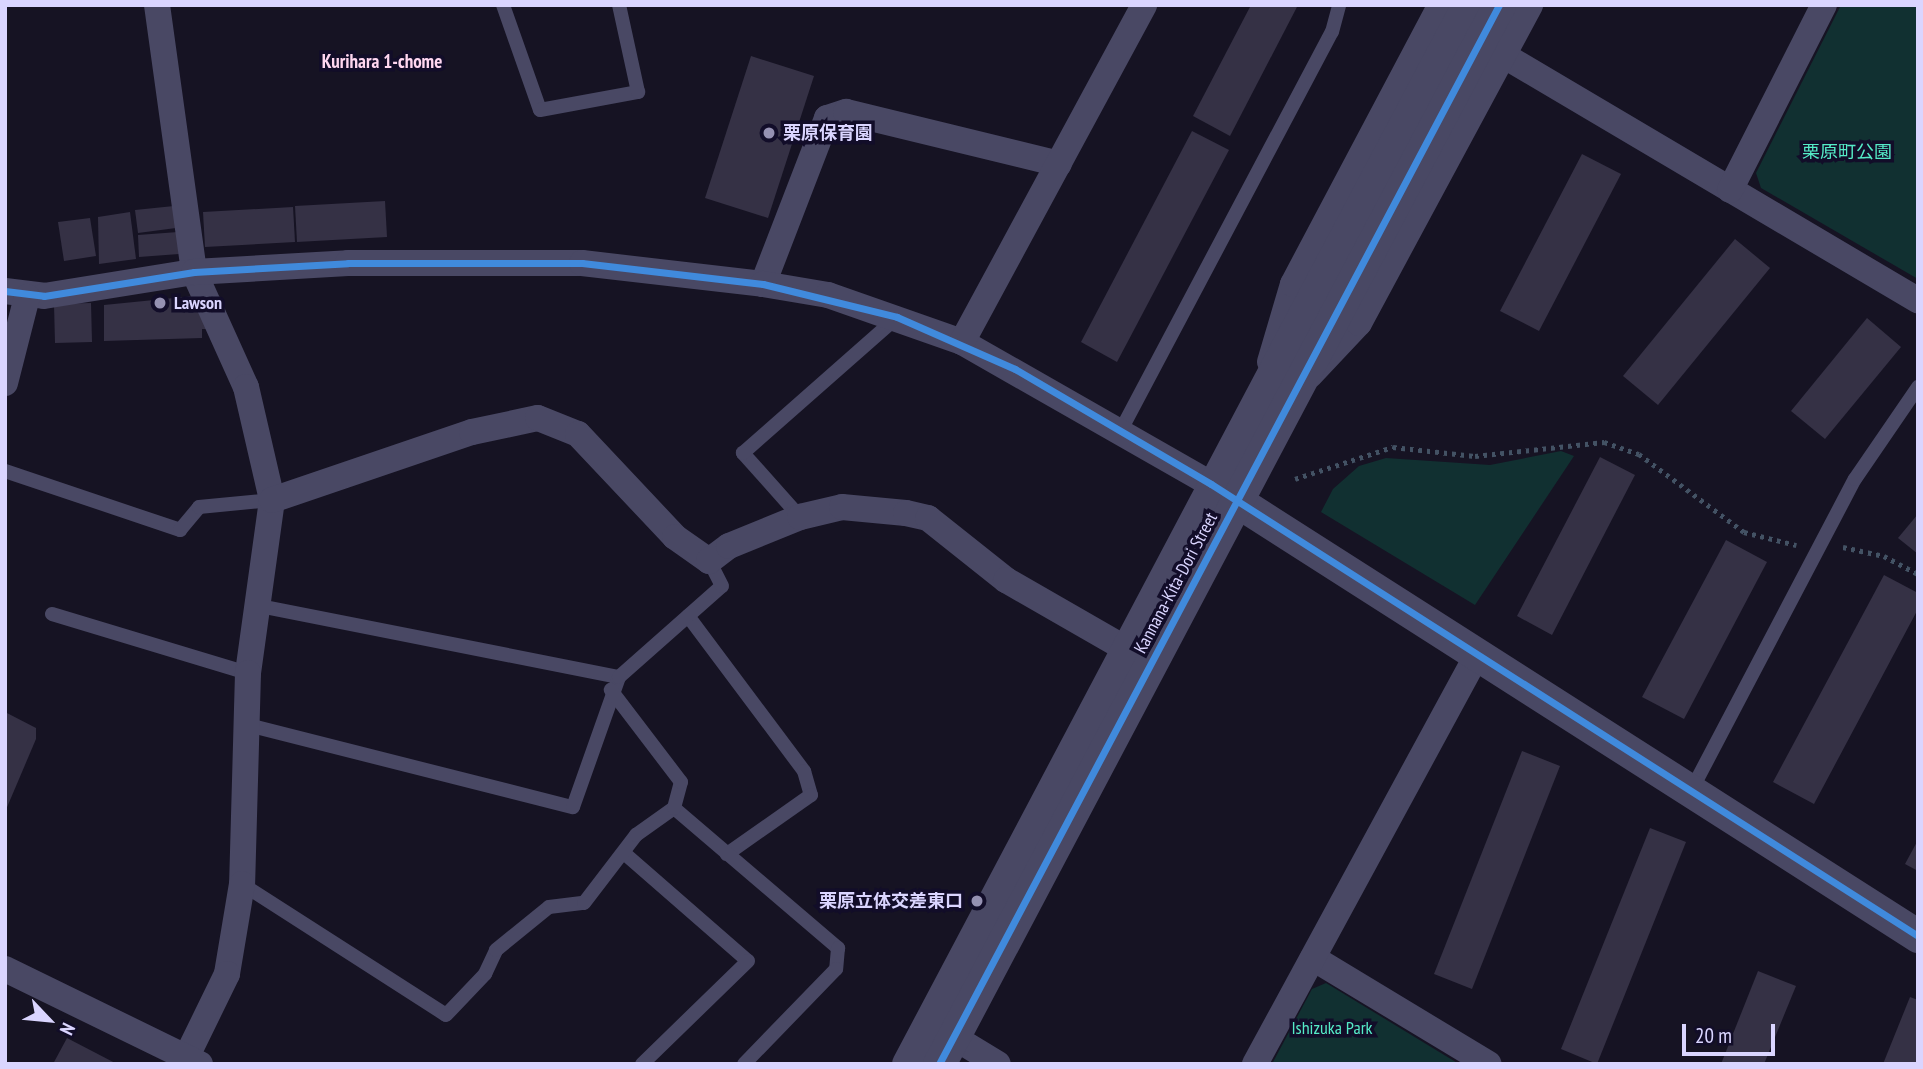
<!DOCTYPE html>
<meta charset="utf-8">
<style>
body{margin:0}
#map{position:relative;width:1923px;height:1069px;overflow:hidden;background:#161323;font-family:"PT Sans Narrow","Noto Sans JP",sans-serif}
div>[style]{position:absolute}
[style*='--x']{left:calc(var(--x)*1px);top:calc(var(--y)*1px);width:calc(var(--w)*1px);rotate:calc(var(--a)*1deg)}
.green>*{inset:0;background:#113031}
.building>*{inset:0;background:#353145}
.path>*{height:4.5px;margin-top:-2.25px;transform-origin:0;background:repeating-linear-gradient(90deg,#435264 0 3.5px,transparent 0 8.5px)}
.service>*{height:14px;margin:-7px;padding:0 7px;transform-origin:7px;border-radius:7px;background:#494864}
.minor>*{height:26px;margin:-13px;padding:0 13px;transform-origin:13px;border-radius:13px;background:#494864}
.tertiary>*{height:33px;margin:-16.5px;padding:0 16.5px;transform-origin:16.5px;border-radius:16.5px;background:#494864}
.cycleway>*{height:7px;margin:-3.5px;padding:0 3.5px;transform-origin:3.5px;border-radius:3.5px;background:#408adc}
.dots>*{width:19px;height:19px;translate:-50% -50%;box-sizing:border-box;border:4px solid #120d29;border-radius:50%}
span{translate:-50% -50%;white-space:nowrap;text-align:center;line-height:1.15;-webkit-text-stroke:7px #120d29;paint-order:stroke}
.poi-label{font-size:18px;color:#dad5ff;font-weight:700}
.left{translate:0 -50%;text-align:left}
.right{translate:-100% -50%;text-align:right}
.park-label{font-size:18px;color:#55ebc7}
.street-label{font-size:18px;color:#dad5ff}
.neighbourhood-label{font-size:19px;color:#ffd7f0;font-weight:700}
.frame{position:absolute;inset:0;border:7px solid #dad5ff;pointer-events:none}
.north{position:absolute;left:14px;top:985px;width:70px;height:70px;-webkit-text-stroke:5px #120d29;paint-order:stroke;rotate:116deg;font-size:19px;font-weight:700;line-height:28px;text-align:center;color:#dad5ff}
.north::after{content:'';display:block;margin:auto;width:24px;height:32px;background:#dad5ff;clip-path:polygon(50% 0,100% 100%,50% 72%,0 100%)}
.scale{position:absolute;left:1682px;top:1024px;width:93px;height:32px;box-sizing:border-box;border:4px solid #dad5ff;border-top:0;padding-left:9px;font-size:21px;line-height:24px;white-space:nowrap;color:#dad5ff;-webkit-text-stroke:5px #120d29;paint-order:stroke}
</style>
<div id="map">
<div class="green">
<div style="clip-path:polygon(1841px 5px,1918px 5px,1918px 279px,1761px 188px,1756px 173px)"></div>
<div style="clip-path:polygon(1561px 451px,1574px 456px,1475px 605px,1321px 512px,1333px 489px,1359px 466px,1386px 458px,1490px 465px)"></div>
<div style="clip-path:polygon(1326px 983px,1459px 1064px,1272px 1064px,1312px 989px)"></div>
</div>
<div class="building">
<div style="clip-path:polygon(1251px 5px,1298px 5px,1230px 136px,1193px 116px)"></div>
<div style="clip-path:polygon(751px 56px,814px 76px,768px 218px,705px 198px)"></div>
<div style="clip-path:polygon(1192px 131px,1229px 150px,1117px 362px,1081px 342px)"></div>
<div style="clip-path:polygon(1582px 154px,1621px 174px,1539px 331px,1500px 311px)"></div>
<div style="clip-path:polygon(385px 201px,387px 237px,297px 242px,295px 206px)"></div>
<div style="clip-path:polygon(174px 206px,176px 228px,138px 233px,135px 210px)"></div>
<div style="clip-path:polygon(293px 207px,295px 242px,205px 247px,203px 212px)"></div>
<div style="clip-path:polygon(130px 212px,136px 259px,99px 264px,98px 217px)"></div>
<div style="clip-path:polygon(90px 218px,96px 256px,64px 261px,58px 222px)"></div>
<div style="clip-path:polygon(178px 232px,179px 254px,139px 257px,138px 235px)"></div>
<div style="clip-path:polygon(1735px 239px,1770px 268px,1658px 405px,1623px 376px)"></div>
<div style="clip-path:polygon(194px 296px,210px 329px,202px 329px,202px 338px,104px 341px,104px 305px)"></div>
<div style="clip-path:polygon(91px 303px,92px 342px,55px 343px,54px 304px)"></div>
<div style="clip-path:polygon(1867px 318px,1901px 347px,1825px 439px,1791px 411px)"></div>
<div style="clip-path:polygon(1600px 457px,1635px 475px,1552px 635px,1517px 616px)"></div>
<div style="clip-path:polygon(1918px 514px,1918px 554px,1898px 538px)"></div>
<div style="clip-path:polygon(1726px 540px,1767px 562px,1684px 719px,1642px 697px)"></div>
<div style="clip-path:polygon(1884px 575px,1918px 593px,1918px 609px,1814px 804px,1773px 782px)"></div>
<div style="clip-path:polygon(5px 712px,36px 728px,36px 739px,5px 812px)"></div>
<div style="clip-path:polygon(1522px 751px,1560px 766px,1472px 989px,1434px 974px)"></div>
<div style="clip-path:polygon(1650px 828px,1686px 842px,1597px 1064px,1561px 1049px)"></div>
<div style="clip-path:polygon(1918px 840px,1918px 871px,1905px 864px)"></div>
<div style="clip-path:polygon(1758px 971px,1796px 986px,1764px 1064px,1721px 1064px)"></div>
<div style="clip-path:polygon(1910px 997px,1918px 1000px,1918px 1064px,1883px 1064px)"></div>
<div style="clip-path:polygon(67px 1038px,117px 1064px,53px 1064px)"></div>
</div>
<div class="path">
<div style="--x:1295;--y:479;--w:103;--a:-18.1"></div>
<div style="--x:1393;--y:447;--w:82;--a:6.3"></div>
<div style="--x:1475;--y:456;--w:130;--a:-6.2"></div>
<div style="--x:1604;--y:442;--w:37;--a:19"></div>
<div style="--x:1639;--y:454;--w:131;--a:36.6"></div>
<div style="--x:1744;--y:532;--w:54;--a:14"></div>
<div style="--x:1843;--y:547;--w:42;--a:12.4"></div>
<div style="--x:1884;--y:556;--w:38;--a:28"></div>
</div>
<div class="service">
<div style="--x:503;--y:5;--w:111;--a:70.6"></div>
<div style="--x:540;--y:110;--w:100;--a:-10.4"></div>
<div style="--x:638;--y:92;--w:89;--a:-102.3"></div>
<div style="--x:1121;--y:430;--w:450;--a:-62.1"></div>
<div style="--x:1332;--y:32;--w:28;--a:-75"></div>
<div style="--x:5;--y:471;--w:185;--a:18.6"></div>
<div style="--x:180;--y:530;--w:30;--a:-50"></div>
<div style="--x:199;--y:507;--w:73;--a:-5.5"></div>
<div style="--x:800;--y:517;--w:86;--a:-131.7"></div>
<div style="--x:743;--y:453;--w:205;--a:-41.4"></div>
<div style="--x:255;--y:605;--w:371;--a:11.2"></div>
<div style="--x:52;--y:614;--w:205;--a:16.8"></div>
<div style="--x:688;--y:616;--w:194;--a:53.2"></div>
<div style="--x:804;--y:771;--w:25;--a:74"></div>
<div style="--x:811;--y:795;--w:103;--a:144.9"></div>
<div style="--x:248;--y:725;--w:335;--a:14.2"></div>
<div style="--x:573;--y:807;--w:138;--a:-70.5"></div>
<div style="--x:619;--y:677;--w:137;--a:-41.5"></div>
<div style="--x:722;--y:586;--w:28;--a:-117"></div>
<div style="--x:1691;--y:791;--w:352;--a:-62.3"></div>
<div style="--x:1855;--y:479;--w:112;--a:-55.6"></div>
<div style="--x:674;--y:808;--w:216;--a:40.5"></div>
<div style="--x:838;--y:948;--w:21;--a:95"></div>
<div style="--x:836;--y:969;--w:132;--a:134.1"></div>
<div style="--x:624;--y:853;--w:164;--a:41.1"></div>
<div style="--x:748;--y:961;--w:148;--a:135.8"></div>
<div style="--x:242;--y:884;--w:242;--a:32.7"></div>
<div style="--x:446;--y:1015;--w:57;--a:-46.4"></div>
<div style="--x:485;--y:974;--w:26;--a:-65"></div>
<div style="--x:496;--y:950;--w:68;--a:-39.1"></div>
<div style="--x:549;--y:907;--w:35;--a:-7"></div>
<div style="--x:584;--y:903;--w:86;--a:-52.6"></div>
<div style="--x:636;--y:835;--w:47;--a:-35.4"></div>
<div style="--x:674;--y:808;--w:27;--a:-75"></div>
<div style="--x:681;--y:782;--w:116;--a:-127.3"></div>
</div>
<div class="minor">
<div style="--x:157;--y:5;--w:270;--a:82.1"></div>
<div style="--x:194;--y:272;--w:126;--a:65.7"></div>
<div style="--x:246;--y:387;--w:116;--a:77"></div>
<div style="--x:272;--y:500;--w:175;--a:97.9"></div>
<div style="--x:248;--y:673;--w:211;--a:91.6"></div>
<div style="--x:242;--y:884;--w:91;--a:99.5"></div>
<div style="--x:227;--y:974;--w:91;--a:116"></div>
<div style="--x:1503;--y:55;--w:482;--a:30.6"></div>
<div style="--x:1730;--y:190;--w:208;--a:-63.1"></div>
<div style="--x:763;--y:284;--w:178;--a:-68.9"></div>
<div style="--x:827;--y:118;--w:20;--a:-18"></div>
<div style="--x:846;--y:112;--w:219;--a:13.7"></div>
<div style="--x:5;--y:291;--w:39;--a:7"></div>
<div style="--x:44;--y:296;--w:152;--a:-9.1"></div>
<div style="--x:194;--y:272;--w:154;--a:-3.3"></div>
<div style="--x:348;--y:263;--w:234;--a:0"></div>
<div style="--x:582;--y:263;--w:182;--a:6.6"></div>
<div style="--x:763;--y:284;--w:66;--a:9.6"></div>
<div style="--x:828;--y:295;--w:142;--a:19.3"></div>
<div style="--x:962;--y:342;--w:287;--a:29.7"></div>
<div style="--x:962;--y:342;--w:383;--a:-61.6"></div>
<div style="--x:1270;--y:362;--w:81;--a:-73.6"></div>
<div style="--x:1293;--y:284;--w:316;--a:-62.1"></div>
<div style="--x:1310;--y:375;--w:71;--a:-46.7"></div>
<div style="--x:1359;--y:323;--w:361;--a:-61.7"></div>
<div style="--x:5;--y:383;--w:89;--a:-75.7"></div>
<div style="--x:272;--y:500;--w:211;--a:-18.8"></div>
<div style="--x:472;--y:432;--w:67;--a:-12"></div>
<div style="--x:538;--y:418;--w:43;--a:21.8"></div>
<div style="--x:578;--y:434;--w:141;--a:46.7"></div>
<div style="--x:675;--y:537;--w:42;--a:35.2"></div>
<div style="--x:709;--y:561;--w:25;--a:-37"></div>
<div style="--x:729;--y:546;--w:77;--a:-22.2"></div>
<div style="--x:800;--y:517;--w:43;--a:-13.4"></div>
<div style="--x:842;--y:507;--w:64;--a:5.4"></div>
<div style="--x:906;--y:513;--w:23;--a:13"></div>
<div style="--x:928;--y:518;--w:100;--a:38.5"></div>
<div style="--x:1006;--y:580;--w:138;--a:29.9"></div>
<div style="--x:1313;--y:958;--w:205;--a:31.1"></div>
<div style="--x:5;--y:969;--w:217;--a:26"></div>
<div style="--x:937;--y:1027;--w:71;--a:31.2"></div>
<div style="--x:1255;--y:1064;--w:467;--a:-61.5"></div>
</div>
<div class="tertiary">
<div style="--x:1218;--y:489;--w:831;--a:32.56"></div>
<div style="--x:908;--y:1064;--w:1198;--a:-62.13"></div>
<div style="--x:939;--y:1064;--w:1198;--a:-62.13"></div>
</div>
<div class="cycleway">
<div style="--x:5;--y:291;--w:39;--a:7"></div>
<div style="--x:44;--y:296;--w:152;--a:-9.1"></div>
<div style="--x:194;--y:272;--w:154;--a:-3.3"></div>
<div style="--x:348;--y:263;--w:234;--a:0"></div>
<div style="--x:582;--y:263;--w:182;--a:6.6"></div>
<div style="--x:763;--y:284;--w:138;--a:13.8"></div>
<div style="--x:897;--y:317;--w:129;--a:23.8"></div>
<div style="--x:1015;--y:369;--w:227;--a:30.4"></div>
<div style="--x:1211;--y:484;--w:839;--a:32.59"></div>
<div style="--x:939;--y:1064;--w:1198;--a:-62.13"></div>
</div>
<div class="dots">
<div style="left:769px;top:133px;background:#9591b2"></div>
<div style="left:160px;top:303px;background:#9591b2"></div>
<div style="left:977px;top:901px;background:#9591b2"></div>
</div>
<div class="poi-label">
<span class="left" style="left:783px;top:133px">栗原保育園</span>
<span class="left" style="left:174px;top:303px">Lawson</span>
<span class="right" style="left:963px;top:901px">栗原立体交差東口</span>
</div>
<div class="park-label">
<span style="left:1847px;top:152px">栗原町公園</span>
<span style="left:1332px;top:1028px">Ishizuka Park</span>
</div>
<div class="street-label">
<span style="left:1176px;top:583px;rotate:-62deg">Kannana-Kita-Dori Street</span>
</div>
<div class="neighbourhood-label">
<span style="left:382px;top:62px">Kurihara 1-chome</span>
</div>
<div class="frame"></div>
<div class="north">N</div>
<div class="scale">20 m</div>
</div>
